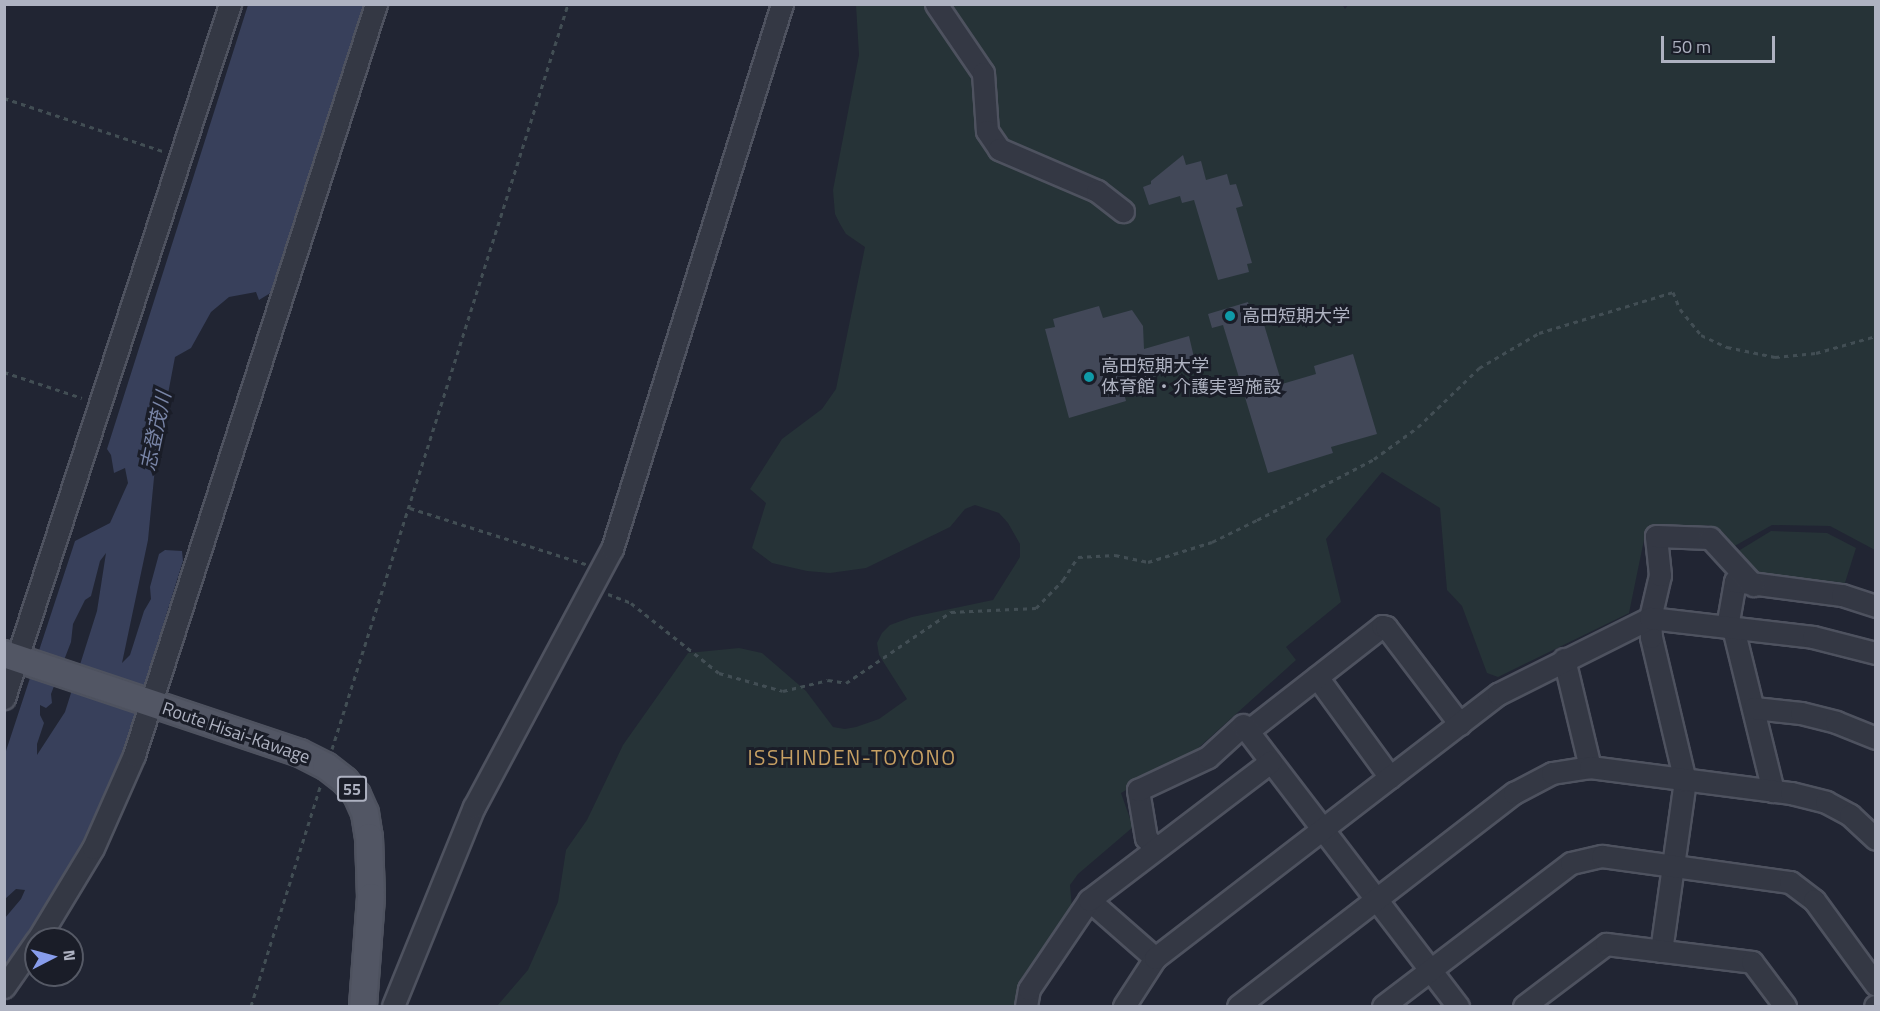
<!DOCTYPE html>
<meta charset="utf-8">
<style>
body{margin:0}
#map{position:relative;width:1880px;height:1011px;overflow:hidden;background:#212533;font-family:"Titillium Web","Noto Sans JP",sans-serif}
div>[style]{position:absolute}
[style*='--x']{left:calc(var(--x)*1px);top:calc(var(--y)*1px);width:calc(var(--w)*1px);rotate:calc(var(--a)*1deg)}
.green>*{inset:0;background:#263337}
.water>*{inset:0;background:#38405b}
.building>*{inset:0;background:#424858}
.path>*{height:3px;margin-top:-1.5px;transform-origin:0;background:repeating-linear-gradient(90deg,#424e54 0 4.5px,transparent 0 9px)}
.roads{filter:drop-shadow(2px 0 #4e525f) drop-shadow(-2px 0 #4e525f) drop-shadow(0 2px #4e525f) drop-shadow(0 -2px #4e525f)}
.minor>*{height:21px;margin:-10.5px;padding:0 10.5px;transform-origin:10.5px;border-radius:10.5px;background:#343844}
.major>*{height:26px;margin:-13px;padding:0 13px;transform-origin:13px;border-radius:13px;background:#525664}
.dots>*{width:16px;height:16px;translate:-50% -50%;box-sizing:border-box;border:3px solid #1a1d28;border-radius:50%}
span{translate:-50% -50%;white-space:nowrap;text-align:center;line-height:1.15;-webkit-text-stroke:6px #1a1d28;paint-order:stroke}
.shield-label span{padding:2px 4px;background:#1a1d28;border:2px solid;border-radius:4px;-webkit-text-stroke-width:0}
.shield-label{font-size:16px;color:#aeb2c1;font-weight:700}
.poi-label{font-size:18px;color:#aeb2c1}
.left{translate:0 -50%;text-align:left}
.street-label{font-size:18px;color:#aeb2c1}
.water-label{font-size:20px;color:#7985a7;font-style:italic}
.quarter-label{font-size:21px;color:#c7a063;letter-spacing:1.5px}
.frame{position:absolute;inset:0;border:6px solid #aeb2c1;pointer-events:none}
.north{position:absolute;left:24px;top:927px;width:60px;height:60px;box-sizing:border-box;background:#1a1d28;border:2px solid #555965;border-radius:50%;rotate:84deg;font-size:16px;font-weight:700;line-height:24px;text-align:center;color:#aeb2c1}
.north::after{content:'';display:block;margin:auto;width:21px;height:27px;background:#889dec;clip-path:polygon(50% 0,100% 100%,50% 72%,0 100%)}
.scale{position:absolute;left:1661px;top:36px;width:114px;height:27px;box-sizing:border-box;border:3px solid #aeb2c1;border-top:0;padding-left:8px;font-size:18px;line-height:21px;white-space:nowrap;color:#aeb2c1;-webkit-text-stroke:4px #1a1d28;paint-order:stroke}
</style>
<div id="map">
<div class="green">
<div style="clip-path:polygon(1342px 4px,1345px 9px,1349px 4px,1875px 5px,1875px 550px,1830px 526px,1772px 525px,1731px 548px,1709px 525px,1646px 530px,1629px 613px,1498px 677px,1487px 673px,1462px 606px,1447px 590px,1440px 508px,1382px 472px,1326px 539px,1341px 602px,1286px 647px,1296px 660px,1195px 751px,1121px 793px,1133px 827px,1078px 874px,1070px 885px,1072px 908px,1016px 1006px,497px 1006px,528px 970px,558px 902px,566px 850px,587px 820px,623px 745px,688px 653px,739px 648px,762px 653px,806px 691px,833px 727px,845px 729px,856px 727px,879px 719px,907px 699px,879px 655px,877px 643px,882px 633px,890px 625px,912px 617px,993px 600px,1020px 557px,1020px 544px,1008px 523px,999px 513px,975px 505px,965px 509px,950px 527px,866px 568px,830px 573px,807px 571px,772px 563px,752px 548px,766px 503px,750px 489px,782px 439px,822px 409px,836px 389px,865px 247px,846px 234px,840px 224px,835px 214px,833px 190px,859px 55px,856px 5px)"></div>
<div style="clip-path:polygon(1771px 531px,1827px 533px,1856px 548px,1843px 589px,1756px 576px,1735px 553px)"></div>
</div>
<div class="water">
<div style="clip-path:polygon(evenodd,248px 5px,367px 5px,272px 292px,259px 300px,256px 292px,229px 297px,211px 312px,191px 348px,175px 357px,156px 457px,148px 540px,122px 663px,130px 655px,144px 611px,151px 599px,150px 587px,159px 554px,165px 550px,182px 551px,183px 561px,122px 757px,91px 838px,5px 972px,5px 918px,21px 899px,25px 890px,16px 889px,5px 899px,5px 754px,75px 541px,110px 523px,128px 483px,125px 468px,114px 473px,111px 455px,107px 449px,248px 5px,106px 553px,97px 611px,65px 712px,37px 755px,37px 744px,44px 723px,40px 715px,40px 705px,46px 708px,52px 703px,51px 694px,71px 642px,73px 624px,85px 600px,91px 596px,100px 561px,106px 553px)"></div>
</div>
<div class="building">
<div style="clip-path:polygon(1183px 155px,1186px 165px,1201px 161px,1206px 180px,1227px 174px,1230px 185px,1236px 184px,1243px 206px,1236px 208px,1252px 263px,1247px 264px,1249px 272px,1218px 280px,1194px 200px,1182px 203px,1180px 196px,1149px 205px,1143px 187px,1151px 184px,1151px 181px)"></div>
<div style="clip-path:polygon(1248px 302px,1253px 321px,1262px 318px,1282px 384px,1316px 374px,1314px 366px,1353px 354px,1377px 434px,1331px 447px,1333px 453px,1268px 473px,1223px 325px,1212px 328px,1208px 314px)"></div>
<div style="clip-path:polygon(1099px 306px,1103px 318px,1132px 310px,1143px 326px,1144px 349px,1189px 336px,1196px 366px,1144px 379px,1143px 374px,1121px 382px,1126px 401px,1069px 418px,1045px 329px,1055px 327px,1053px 319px)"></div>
</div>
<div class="path">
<div style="--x:4;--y:98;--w:170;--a:18.5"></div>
<div style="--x:4;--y:372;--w:82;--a:18.4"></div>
<div style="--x:410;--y:508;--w:185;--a:17.7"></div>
<div style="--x:608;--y:594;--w:25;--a:21"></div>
<div style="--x:631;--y:603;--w:112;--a:38.5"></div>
<div style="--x:719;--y:673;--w:66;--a:15.7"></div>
<div style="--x:783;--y:691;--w:46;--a:-13.7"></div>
<div style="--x:828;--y:680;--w:18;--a:9"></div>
<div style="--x:846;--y:683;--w:127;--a:-34.1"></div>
<div style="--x:951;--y:612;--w:85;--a:-2.7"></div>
<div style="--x:1036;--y:608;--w:39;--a:-46"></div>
<div style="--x:1063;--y:580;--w:27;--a:-57"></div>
<div style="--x:1078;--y:557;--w:37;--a:-3"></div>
<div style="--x:1115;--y:555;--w:34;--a:12"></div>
<div style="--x:1148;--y:562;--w:67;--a:-17.4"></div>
<div style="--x:1212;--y:542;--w:50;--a:-26.1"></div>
<div style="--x:1257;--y:520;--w:132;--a:-27.5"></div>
<div style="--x:1374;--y:459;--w:54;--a:-36"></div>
<div style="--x:1418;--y:427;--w:85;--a:-44"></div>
<div style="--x:1479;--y:368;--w:69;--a:-30.3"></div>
<div style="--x:1539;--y:333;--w:140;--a:-17"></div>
<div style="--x:1673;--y:292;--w:18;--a:68"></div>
<div style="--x:1680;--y:309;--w:33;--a:51"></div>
<div style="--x:1701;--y:335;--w:29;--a:25"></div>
<div style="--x:1727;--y:347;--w:49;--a:11.8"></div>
<div style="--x:1775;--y:357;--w:41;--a:-5.6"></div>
<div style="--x:1816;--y:353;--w:62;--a:-15.8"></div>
<div style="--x:332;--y:749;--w:781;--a:-72.42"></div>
<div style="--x:251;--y:1006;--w:230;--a:-72.5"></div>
</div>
<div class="roads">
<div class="minor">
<div style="--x:936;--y:4;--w:83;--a:55.7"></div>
<div style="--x:983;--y:73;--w:58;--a:86.1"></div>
<div style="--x:987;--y:131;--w:22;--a:56"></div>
<div style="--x:999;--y:149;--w:107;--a:23.2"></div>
<div style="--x:1097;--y:191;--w:33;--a:38"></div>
<div style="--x:1727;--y:627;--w:47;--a:-80.1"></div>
<div style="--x:1735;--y:581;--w:108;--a:7.5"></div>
<div style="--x:1842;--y:595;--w:36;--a:18"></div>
<div style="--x:1733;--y:628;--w:168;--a:76.2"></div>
<div style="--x:1564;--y:659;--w:111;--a:76.5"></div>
<div style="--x:1317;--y:677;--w:124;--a:53.9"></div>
<div style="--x:4;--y:698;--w:730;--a:-71.96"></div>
<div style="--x:1754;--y:708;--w:47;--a:6.1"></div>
<div style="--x:1801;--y:713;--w:36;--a:14"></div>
<div style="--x:1836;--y:722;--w:43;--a:21.8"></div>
<div style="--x:1249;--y:730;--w:169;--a:-38"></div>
<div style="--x:1382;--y:626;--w:4;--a:14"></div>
<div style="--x:1386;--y:627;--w:122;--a:52.7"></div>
<div style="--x:1156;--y:848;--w:14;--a:-135"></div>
<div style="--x:1146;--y:838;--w:49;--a:-99.5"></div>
<div style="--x:1138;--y:790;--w:77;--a:-25.2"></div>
<div style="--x:1208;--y:757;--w:47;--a:-42.4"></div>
<div style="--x:1243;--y:725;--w:354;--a:52.6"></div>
<div style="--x:1089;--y:900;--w:88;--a:41.3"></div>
<div style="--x:38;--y:939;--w:106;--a:-58.9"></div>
<div style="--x:93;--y:848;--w:102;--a:-66.2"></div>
<div style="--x:134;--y:755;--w:789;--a:-72.14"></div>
<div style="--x:1661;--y:951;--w:172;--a:-82"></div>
<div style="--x:1685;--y:781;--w:148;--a:-103.3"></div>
<div style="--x:1651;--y:637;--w:19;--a:-93"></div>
<div style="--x:1650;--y:618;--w:44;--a:-76.9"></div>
<div style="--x:1660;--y:575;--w:39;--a:-96"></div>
<div style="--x:1656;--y:536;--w:54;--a:2.1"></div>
<div style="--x:1710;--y:538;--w:64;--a:47.5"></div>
<div style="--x:4;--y:987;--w:56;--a:-55.2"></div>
<div style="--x:393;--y:1006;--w:215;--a:-67.9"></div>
<div style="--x:474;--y:807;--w:293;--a:-61.9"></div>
<div style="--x:612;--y:549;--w:571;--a:-72.68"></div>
<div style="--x:1026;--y:1006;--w:17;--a:-80"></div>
<div style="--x:1029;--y:989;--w:107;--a:-56"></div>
<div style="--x:1089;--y:900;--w:228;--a:-37.3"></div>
<div style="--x:1124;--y:1006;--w:57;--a:-57.1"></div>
<div style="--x:1155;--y:958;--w:433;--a:-37.6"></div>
<div style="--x:1498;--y:694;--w:170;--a:-26.6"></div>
<div style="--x:1650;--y:618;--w:164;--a:6.6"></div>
<div style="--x:1813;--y:637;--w:65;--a:14.3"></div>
<div style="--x:1238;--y:1006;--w:349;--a:-37.7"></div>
<div style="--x:1514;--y:793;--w:43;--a:-27.8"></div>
<div style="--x:1552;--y:773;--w:38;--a:-9"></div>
<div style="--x:1590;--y:767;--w:203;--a:7.4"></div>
<div style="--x:1791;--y:793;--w:36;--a:14"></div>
<div style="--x:1826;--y:802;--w:27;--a:28"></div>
<div style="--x:1850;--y:815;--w:35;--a:43"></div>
<div style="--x:1383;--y:1006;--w:236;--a:-37.3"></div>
<div style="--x:1571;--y:863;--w:32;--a:-13"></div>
<div style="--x:1602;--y:856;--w:190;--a:7.9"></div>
<div style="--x:1790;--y:882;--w:30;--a:37"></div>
<div style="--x:1814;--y:900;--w:105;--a:53.9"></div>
<div style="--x:1524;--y:1006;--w:103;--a:-37.1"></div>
<div style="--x:1606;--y:944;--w:147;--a:7"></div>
<div style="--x:1752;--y:962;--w:55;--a:53.1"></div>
<div style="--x:1875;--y:1006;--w:1;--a:0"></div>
</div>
<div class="major">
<div style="--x:4;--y:654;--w:312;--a:18.5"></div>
<div style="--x:300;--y:753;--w:29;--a:27"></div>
<div style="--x:326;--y:766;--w:24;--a:38"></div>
<div style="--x:345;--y:781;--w:18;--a:49"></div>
<div style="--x:357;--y:795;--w:20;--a:66"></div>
<div style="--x:365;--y:813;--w:24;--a:81"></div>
<div style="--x:369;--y:837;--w:60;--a:88.1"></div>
<div style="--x:371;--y:897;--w:109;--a:94.2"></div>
</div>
</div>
<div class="dots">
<div style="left:1230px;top:316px;background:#0f9aa8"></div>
<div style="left:1089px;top:377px;background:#0f9aa8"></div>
</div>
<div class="shield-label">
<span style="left:352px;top:789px">55</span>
</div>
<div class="poi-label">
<span class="left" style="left:1242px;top:316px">高田短期大学</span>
<span class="left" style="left:1101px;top:377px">高田短期大学<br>体育館・介護実習施設</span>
</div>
<div class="street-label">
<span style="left:236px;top:733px;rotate:19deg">Route Hisai-Kawage</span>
</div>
<div class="water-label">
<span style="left:155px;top:431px;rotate:-78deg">志登茂川</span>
</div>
<div class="quarter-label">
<span style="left:852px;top:757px">ISSHINDEN-TOYONO</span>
</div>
<div class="frame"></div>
<div class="north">N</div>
<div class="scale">50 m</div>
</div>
